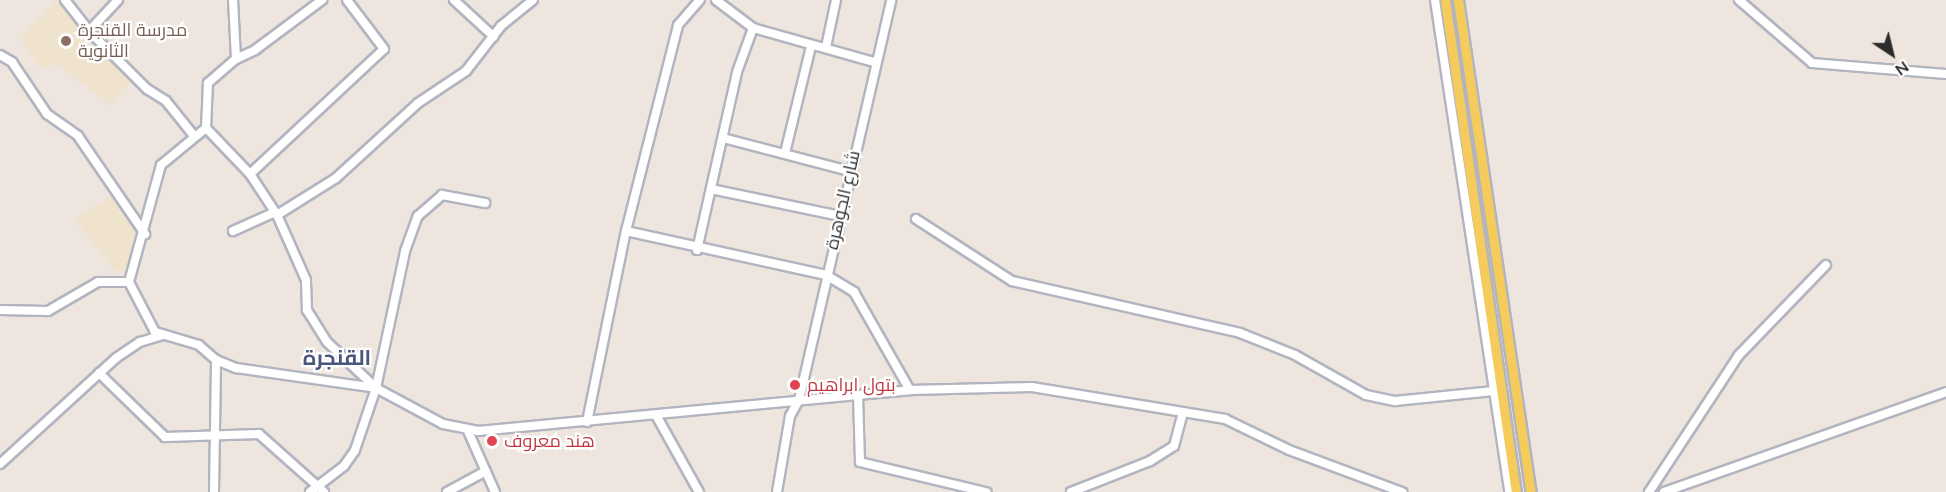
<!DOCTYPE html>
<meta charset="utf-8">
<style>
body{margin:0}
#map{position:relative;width:1946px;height:492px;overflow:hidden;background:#eee6de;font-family:Mulish,Cairo,sans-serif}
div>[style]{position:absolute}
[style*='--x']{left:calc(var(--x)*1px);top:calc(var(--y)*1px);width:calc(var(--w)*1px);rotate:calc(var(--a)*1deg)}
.education>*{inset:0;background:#f0e3cd}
.roads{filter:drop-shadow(2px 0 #b2b5c0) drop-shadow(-2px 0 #b2b5c0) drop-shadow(0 2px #b2b5c0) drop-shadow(0 -2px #b2b5c0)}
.minor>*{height:8px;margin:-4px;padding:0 4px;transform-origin:4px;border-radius:4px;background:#fff}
.major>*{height:9px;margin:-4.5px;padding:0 4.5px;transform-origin:4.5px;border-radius:4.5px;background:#f5cb5b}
.dots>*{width:16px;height:16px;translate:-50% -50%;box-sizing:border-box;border:3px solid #fff;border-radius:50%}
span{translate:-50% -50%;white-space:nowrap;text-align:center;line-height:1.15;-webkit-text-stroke:4.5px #fff;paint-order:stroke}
.education-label{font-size:18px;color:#785e54}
.left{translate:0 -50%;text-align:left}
.street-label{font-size:18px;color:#2c2c2c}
.health-label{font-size:18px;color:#be3a42}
.quarter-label{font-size:21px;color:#4a567e;font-weight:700}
.north{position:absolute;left:1862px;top:24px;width:60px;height:60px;-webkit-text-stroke:4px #fff;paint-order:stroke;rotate:145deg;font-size:16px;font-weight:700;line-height:24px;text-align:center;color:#2c2c2c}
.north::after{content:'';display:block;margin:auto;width:21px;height:27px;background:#2c2c2c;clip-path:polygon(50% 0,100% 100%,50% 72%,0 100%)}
</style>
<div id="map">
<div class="education">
<div style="clip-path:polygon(58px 0,132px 80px,110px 105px,56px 64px,40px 69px,21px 37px)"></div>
<div style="clip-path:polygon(114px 194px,141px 230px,133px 271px,115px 271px,75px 219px)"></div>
</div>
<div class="roads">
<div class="minor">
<div style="--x:65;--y:0;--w:39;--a:52"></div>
<div style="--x:118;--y:0;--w:42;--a:133.1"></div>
<div style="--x:89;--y:31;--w:82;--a:45"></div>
<div style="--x:147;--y:89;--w:22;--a:32"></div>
<div style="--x:166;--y:101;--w:45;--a:51.3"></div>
<div style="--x:454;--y:0;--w:54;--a:42.8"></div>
<div style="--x:716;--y:0;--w:46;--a:37.1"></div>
<div style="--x:753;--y:28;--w:126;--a:15.7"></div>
<div style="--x:1435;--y:0;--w:498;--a:81.4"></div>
<div style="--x:1739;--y:0;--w:96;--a:40.8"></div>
<div style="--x:1812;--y:63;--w:134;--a:4.7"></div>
<div style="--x:826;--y:47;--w:48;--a:-78"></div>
<div style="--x:0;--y:55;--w:14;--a:30"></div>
<div style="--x:12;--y:62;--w:63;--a:56.1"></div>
<div style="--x:47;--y:114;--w:38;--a:35"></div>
<div style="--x:78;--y:136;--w:119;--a:55.6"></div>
<div style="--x:236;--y:59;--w:21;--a:-25"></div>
<div style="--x:255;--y:50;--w:84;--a:-36.7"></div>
<div style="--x:206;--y:128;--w:64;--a:46.3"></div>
<div style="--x:250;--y:174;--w:49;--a:56.6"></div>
<div style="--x:723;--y:138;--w:131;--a:14.6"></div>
<div style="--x:785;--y:153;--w:110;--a:-76.3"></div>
<div style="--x:250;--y:174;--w:183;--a:-43"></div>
<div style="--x:384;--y:49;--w:61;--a:-127.1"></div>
<div style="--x:711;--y:189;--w:132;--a:11.8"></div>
<div style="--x:916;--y:219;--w:114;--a:32.9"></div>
<div style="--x:1012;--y:281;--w:234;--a:12.8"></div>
<div style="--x:1240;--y:333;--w:59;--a:21.8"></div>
<div style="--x:1295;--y:355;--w:81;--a:29.4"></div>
<div style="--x:1366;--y:395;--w:30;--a:12"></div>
<div style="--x:1395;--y:401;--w:99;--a:-5.8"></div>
<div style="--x:233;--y:231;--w:46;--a:-24.3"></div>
<div style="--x:626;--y:231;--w:205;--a:12.4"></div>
<div style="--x:826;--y:275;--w:33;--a:31"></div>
<div style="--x:854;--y:292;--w:113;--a:60.3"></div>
<div style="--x:697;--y:250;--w:182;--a:-77.3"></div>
<div style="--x:737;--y:72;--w:47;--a:-70"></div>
<div style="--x:0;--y:310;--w:48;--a:1.2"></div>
<div style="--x:48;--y:311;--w:58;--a:-30.1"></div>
<div style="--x:98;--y:282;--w:31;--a:0"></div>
<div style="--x:216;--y:360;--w:23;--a:-139"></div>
<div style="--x:199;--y:345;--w:46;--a:-163.5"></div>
<div style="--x:155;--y:332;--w:56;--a:-117.5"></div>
<div style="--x:129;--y:282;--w:121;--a:-74.7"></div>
<div style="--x:161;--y:165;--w:58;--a:-39.4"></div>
<div style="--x:206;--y:128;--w:45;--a:-87.5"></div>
<div style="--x:208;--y:83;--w:37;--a:-41"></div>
<div style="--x:236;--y:59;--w:59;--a:-92.9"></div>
<div style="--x:99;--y:373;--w:92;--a:44.1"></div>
<div style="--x:165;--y:437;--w:94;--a:-1.8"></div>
<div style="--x:259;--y:434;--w:87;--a:41.7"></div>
<div style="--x:376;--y:388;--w:67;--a:-136.8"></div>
<div style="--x:327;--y:342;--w:38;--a:-122"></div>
<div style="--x:307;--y:310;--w:30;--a:-92"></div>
<div style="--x:306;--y:280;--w:71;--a:-114"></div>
<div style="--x:277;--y:215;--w:70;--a:-32.1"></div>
<div style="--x:336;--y:178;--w:111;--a:-42.4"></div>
<div style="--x:418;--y:103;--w:58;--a:-33.7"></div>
<div style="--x:466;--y:71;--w:57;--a:-52.1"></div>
<div style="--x:501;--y:26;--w:41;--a:-39.1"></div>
<div style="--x:858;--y:395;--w:67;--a:88.3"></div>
<div style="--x:860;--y:462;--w:130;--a:13.4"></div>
<div style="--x:657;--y:417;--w:86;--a:60.8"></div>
<div style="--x:587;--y:422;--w:195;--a:-78.5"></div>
<div style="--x:626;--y:231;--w:212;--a:-75.8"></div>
<div style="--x:678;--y:25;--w:33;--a:-49"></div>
<div style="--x:468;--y:431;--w:67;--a:66.1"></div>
<div style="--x:0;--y:464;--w:157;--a:-42.4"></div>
<div style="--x:116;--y:358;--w:29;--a:-34"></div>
<div style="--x:140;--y:342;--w:24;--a:-17"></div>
<div style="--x:214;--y:492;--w:132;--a:-89.1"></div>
<div style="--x:216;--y:360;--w:22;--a:22"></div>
<div style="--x:236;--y:368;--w:141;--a:8.1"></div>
<div style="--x:376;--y:388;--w:76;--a:28.2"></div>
<div style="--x:443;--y:424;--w:36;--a:11"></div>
<div style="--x:478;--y:431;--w:434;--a:-5.4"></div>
<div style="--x:910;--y:390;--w:122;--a:-1.4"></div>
<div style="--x:1032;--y:387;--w:196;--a:9.4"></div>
<div style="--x:1225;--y:419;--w:71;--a:25.8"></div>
<div style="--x:1289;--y:450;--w:121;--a:20.4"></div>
<div style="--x:310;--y:492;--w:43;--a:-37.4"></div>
<div style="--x:344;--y:466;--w:19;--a:-55"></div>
<div style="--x:355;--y:450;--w:65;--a:-71.3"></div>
<div style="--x:376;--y:388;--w:140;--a:-78"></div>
<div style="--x:405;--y:251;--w:37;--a:-70"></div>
<div style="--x:418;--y:216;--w:32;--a:-41"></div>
<div style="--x:442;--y:195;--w:44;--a:10.5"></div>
<div style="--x:447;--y:492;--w:44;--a:-28.3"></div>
<div style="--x:777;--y:492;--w:77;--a:-80.3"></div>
<div style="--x:790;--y:416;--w:18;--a:-61"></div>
<div style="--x:799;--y:400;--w:410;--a:-77"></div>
<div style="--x:1071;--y:492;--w:85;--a:-21.4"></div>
<div style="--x:1150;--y:461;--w:28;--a:-32"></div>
<div style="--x:1174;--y:446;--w:34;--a:-75"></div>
<div style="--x:1649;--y:492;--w:164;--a:-56.7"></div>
<div style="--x:1739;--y:355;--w:125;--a:-46"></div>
<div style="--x:1664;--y:492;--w:299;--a:-19.5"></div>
</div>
<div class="major">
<div style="--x:1445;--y:0;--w:497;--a:81.8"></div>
<div style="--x:1458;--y:0;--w:497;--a:81.6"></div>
</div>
</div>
<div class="dots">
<div style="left:66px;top:41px;background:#8d6e63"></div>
<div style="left:795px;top:385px;background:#e0444e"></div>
<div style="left:492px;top:441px;background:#e0444e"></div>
</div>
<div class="education-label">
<span class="left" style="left:78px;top:41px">مدرسة القنجرة<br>الثانوية</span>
</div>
<div class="street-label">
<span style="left:843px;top:200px;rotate:-77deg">شارع الجوهرة</span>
</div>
<div class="health-label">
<span class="left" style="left:807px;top:385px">بتول ابراهيم</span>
<span class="left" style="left:504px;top:441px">هند معروف</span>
</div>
<div class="quarter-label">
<span style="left:337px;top:357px">القنجرة</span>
</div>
<div class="north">N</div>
</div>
